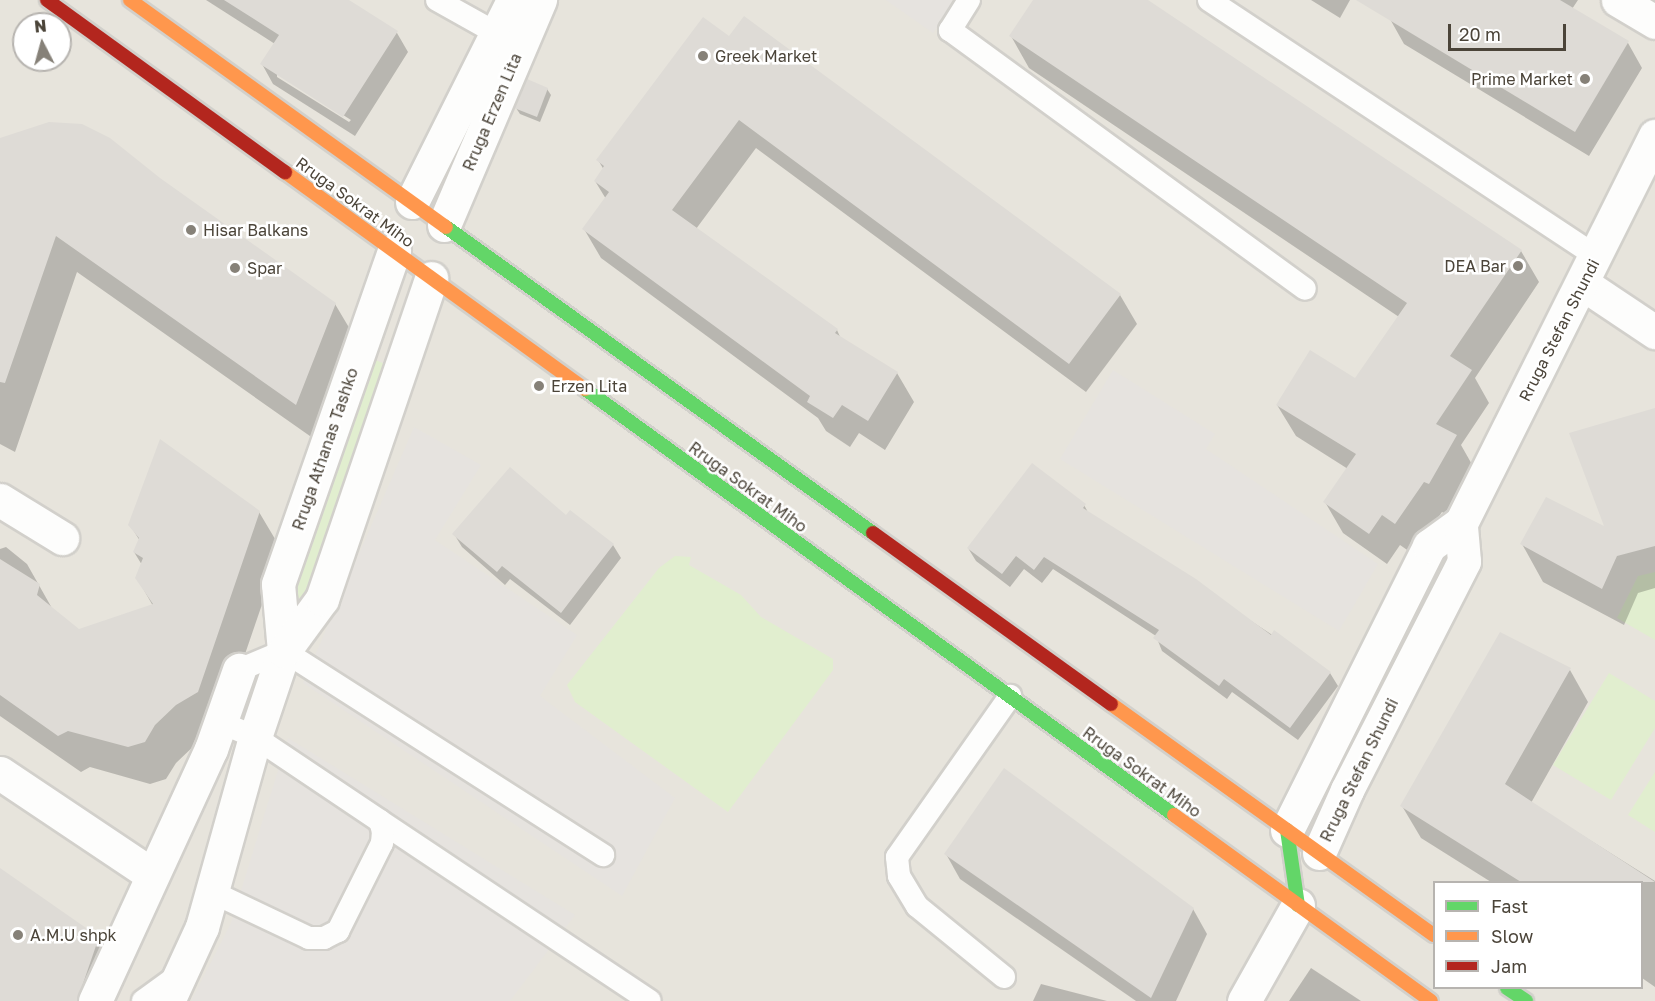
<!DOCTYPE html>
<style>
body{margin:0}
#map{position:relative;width:1655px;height:1001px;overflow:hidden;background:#f4f2ee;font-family:"Golos Text",sans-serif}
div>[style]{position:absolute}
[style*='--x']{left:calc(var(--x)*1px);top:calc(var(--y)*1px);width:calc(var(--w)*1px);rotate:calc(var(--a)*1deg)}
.residential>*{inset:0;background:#e7e4dc}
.green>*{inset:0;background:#e1eecf}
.parking>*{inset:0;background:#e6e3df}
.shadow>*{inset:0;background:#0003}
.building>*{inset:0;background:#dedbd6}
.roads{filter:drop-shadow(2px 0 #d2d0cb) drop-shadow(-2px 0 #d2d0cb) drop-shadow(0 2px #d2d0cb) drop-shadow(0 -2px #d2d0cb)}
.lane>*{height:22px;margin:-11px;padding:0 11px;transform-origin:11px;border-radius:11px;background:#fdfdfc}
.street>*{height:33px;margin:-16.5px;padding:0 16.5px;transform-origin:16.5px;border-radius:16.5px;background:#fdfdfc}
.fast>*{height:14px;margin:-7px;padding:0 7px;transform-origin:7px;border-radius:7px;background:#63d668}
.slow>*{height:14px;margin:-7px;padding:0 7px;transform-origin:7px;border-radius:7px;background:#ff974d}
.jam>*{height:14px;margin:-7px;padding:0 7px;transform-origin:7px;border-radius:7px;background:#b3261e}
.dots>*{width:16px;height:16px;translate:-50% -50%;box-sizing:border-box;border:3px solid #fff;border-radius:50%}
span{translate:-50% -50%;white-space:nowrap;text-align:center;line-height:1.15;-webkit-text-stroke:5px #fff;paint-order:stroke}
.poi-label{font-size:16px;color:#4b4439}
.left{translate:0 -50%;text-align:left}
.right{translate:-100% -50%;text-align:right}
.street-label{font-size:16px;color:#4b4439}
.legend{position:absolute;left:1433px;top:881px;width:210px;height:108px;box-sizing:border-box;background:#fff;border:2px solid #b7b4b0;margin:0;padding:8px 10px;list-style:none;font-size:18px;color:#4b4439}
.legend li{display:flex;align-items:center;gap:12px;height:30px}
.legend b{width:30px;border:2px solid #b7b4b0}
.north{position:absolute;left:12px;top:12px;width:60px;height:60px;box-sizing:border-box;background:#fff;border:2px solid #b7b4b0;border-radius:50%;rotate:354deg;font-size:16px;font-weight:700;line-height:24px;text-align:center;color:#4b4439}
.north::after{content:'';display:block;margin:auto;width:21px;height:27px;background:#868178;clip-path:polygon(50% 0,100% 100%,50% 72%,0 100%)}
.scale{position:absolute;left:1448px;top:24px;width:118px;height:27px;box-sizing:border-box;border:3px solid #4b4439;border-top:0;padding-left:8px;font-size:18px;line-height:21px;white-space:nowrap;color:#4b4439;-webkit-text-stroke:4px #fff;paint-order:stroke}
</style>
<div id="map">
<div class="residential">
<div style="clip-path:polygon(evenodd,0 0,1655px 0,1655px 1001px,0 1001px,0 0,24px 24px,60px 24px,60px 60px,24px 60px,24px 24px,0 0,1434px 882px,1642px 882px,1642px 988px,1434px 988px,1434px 882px)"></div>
</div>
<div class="green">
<div style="clip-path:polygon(371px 358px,403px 372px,309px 594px,289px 602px,295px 567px)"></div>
<div style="clip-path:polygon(1446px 548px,1449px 566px,1354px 753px,1339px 746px)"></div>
<div style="clip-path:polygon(675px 556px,691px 557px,689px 565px,741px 595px,761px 617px,833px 659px,833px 670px,728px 812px,575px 702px,567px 685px,659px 568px)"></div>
<div style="clip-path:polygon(1655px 572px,1655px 640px,1617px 618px,1638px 576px)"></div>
<div style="clip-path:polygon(1609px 673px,1655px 701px,1655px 728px,1611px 800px,1553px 765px)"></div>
<div style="clip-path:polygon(1655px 772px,1655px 832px,1628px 815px)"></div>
</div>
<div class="parking">
<div style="clip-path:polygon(886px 0,955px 0,933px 33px)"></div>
<div style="clip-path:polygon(1113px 370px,1215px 434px,1206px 449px,1378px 564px,1339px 631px,1060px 459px)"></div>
<div style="clip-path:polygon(414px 427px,481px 465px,435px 540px,577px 635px,540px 696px,675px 798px,622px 896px,303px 683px)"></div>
<div style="clip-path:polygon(288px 738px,575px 915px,510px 1001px,191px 1001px,231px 923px)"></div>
</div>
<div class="shadow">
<div style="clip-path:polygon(evenodd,206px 0,346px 0,397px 33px,408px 52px,355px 136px,273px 84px,262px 64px,275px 44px,206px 0,277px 73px,351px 120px,349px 122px,277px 77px,277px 73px)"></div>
<div style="clip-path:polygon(1035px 0,1145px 0,1521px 251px,1539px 282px,1475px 378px,1489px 403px,1461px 445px,1474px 468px,1447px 515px,1442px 512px,1413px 554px,1400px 545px,1387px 564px,1343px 533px,1325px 502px,1348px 469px,1296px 436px,1277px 405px,1356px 380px,1399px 317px,1029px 68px,1011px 36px)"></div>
<div style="clip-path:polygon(1311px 0,1350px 0,1340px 18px)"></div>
<div style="clip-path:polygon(1401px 0,1578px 0,1572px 9px,1628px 43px,1642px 68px,1589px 156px,1404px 44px,1390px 19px)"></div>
<div style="clip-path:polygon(729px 38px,1120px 295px,1137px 324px,1086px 392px,756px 148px,696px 229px,837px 330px,841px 339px,897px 373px,914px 402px,885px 450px,859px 433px,850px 447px,826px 431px,818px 418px,601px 258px,584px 229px,606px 199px,595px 181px,604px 170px,598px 160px)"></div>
<div style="clip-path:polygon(547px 89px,551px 95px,540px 122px,520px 114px,516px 108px)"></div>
<div style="clip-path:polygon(0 140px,159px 180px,335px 304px,357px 341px,317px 441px,77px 272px,15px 452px,0 444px)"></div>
<div style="clip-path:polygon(1655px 409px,1655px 588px,1638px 593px,1624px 625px,1543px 582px,1522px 544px,1607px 529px)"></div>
<div style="clip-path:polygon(1084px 505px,1089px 514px,1330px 673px,1338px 686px,1298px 740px,1232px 692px,1227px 699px,1162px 651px,1156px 636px,1053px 569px,1042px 583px,1024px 569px,1010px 587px,976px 561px,968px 548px)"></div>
<div style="clip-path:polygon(259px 512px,281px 549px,219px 730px,198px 742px,176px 763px,166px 779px,150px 784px,90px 767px,81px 772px,0 716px,0 549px,6px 547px,27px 564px,53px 610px,79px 631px,153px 606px,137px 578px,142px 565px,134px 552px,140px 541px,130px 525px)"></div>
<div style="clip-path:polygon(566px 517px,613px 545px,621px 558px,570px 625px,510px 579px,505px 585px,462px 547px,454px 534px)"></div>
<div style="clip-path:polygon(1570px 670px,1588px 702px,1531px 803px,1655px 881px,1655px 987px,1642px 978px,1642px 882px,1491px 882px,1421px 838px,1402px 806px)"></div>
<div style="clip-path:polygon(946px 854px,1193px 909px,1207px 934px,1176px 1001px,1136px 1001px,960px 879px)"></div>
<div style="clip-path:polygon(0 871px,98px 938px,120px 975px,111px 1001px,0 1001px)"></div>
<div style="clip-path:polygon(1311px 968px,1361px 1001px,1289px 1001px)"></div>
<div style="clip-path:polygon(1041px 984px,1107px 1001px,1033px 1001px)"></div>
</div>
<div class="building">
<div style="clip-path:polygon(224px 0,349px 0,398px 31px,343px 117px,260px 64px,279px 35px)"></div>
<div style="clip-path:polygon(1033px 0,1148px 0,1522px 250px,1450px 356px,1472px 370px,1436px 424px,1457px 435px,1429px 484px,1424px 482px,1395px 524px,1382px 515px,1369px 534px,1323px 502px,1356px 454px,1276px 405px,1310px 350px,1355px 378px,1407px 303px,1009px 36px)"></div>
<div style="clip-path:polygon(1356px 0,1560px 0,1629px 41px,1575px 132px)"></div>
<div style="clip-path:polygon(744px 16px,1121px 294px,1069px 364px,739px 120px,672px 210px,838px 329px,835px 333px,898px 372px,868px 421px,842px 405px,833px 418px,807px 402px,810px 396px,582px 229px,609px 192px,594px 181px,604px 166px,596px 160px,703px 17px,729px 36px)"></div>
<div style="clip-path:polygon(527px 79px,548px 88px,537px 117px,514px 108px)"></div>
<div style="clip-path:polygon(49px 122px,82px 124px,110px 138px,160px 178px,336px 303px,296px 405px,56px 236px,5px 383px,0 382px,0 138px)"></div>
<div style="clip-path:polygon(1655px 408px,1655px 546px,1617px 556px,1602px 589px,1520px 544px,1546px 497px,1604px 526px,1569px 433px)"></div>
<div style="clip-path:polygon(160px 439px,260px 511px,198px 692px,176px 705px,155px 725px,145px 742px,128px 747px,68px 731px,58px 736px,0 695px,0 559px,40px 584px,37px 595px,79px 629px,153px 604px,135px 578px,143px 558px,133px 552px,139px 538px,128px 525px)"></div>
<div style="clip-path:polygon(1032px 463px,1086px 504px,1083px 508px,1196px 579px,1271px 635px,1274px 630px,1331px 672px,1290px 728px,1224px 679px,1219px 686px,1153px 638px,1159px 630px,1044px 557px,1034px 570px,1016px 556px,1002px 574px,967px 548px)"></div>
<div style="clip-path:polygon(510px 467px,566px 515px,570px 510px,614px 544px,561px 613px,502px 566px,497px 572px,452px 534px)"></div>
<div style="clip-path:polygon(1500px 632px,1571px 668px,1505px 784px,1655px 882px,1521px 882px,1400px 806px)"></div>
<div style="clip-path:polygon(1004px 768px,1194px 908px,1151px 998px,944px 854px)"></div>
<div style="clip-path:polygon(0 868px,99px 937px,77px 1001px,0 1001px)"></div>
</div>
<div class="roads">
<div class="lane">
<div style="--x:437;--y:0;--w:68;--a:29.2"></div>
<div style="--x:969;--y:0;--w:36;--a:122"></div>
<div style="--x:950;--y:30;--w:439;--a:36.1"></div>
<div style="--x:1209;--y:0;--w:464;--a:33.5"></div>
<div style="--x:239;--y:670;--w:49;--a:-22.9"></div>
<div style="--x:284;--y:651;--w:379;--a:32.6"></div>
<div style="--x:380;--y:821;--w:324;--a:33.7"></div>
<div style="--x:212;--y:892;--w:107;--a:25.4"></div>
<div style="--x:309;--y:938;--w:15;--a:0"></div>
<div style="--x:324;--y:938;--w:16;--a:-27"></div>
<div style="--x:338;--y:931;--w:98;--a:-63.4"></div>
<div style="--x:382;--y:843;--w:11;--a:-85"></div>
<div style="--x:383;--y:832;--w:11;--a:-105"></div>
<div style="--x:380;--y:821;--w:151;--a:-146.1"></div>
<div style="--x:255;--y:737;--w:38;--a:-157"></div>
<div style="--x:1004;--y:977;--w:112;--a:-140.8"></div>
<div style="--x:917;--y:906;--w:35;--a:-121"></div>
<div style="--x:899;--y:876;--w:19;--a:-96"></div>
<div style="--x:897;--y:857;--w:197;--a:-54.9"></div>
<div style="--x:143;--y:1001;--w:41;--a:-36"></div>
</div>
<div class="street">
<div style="--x:1618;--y:0;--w:43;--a:30.7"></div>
<div style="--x:412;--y:202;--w:226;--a:-63.4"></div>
<div style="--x:444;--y:225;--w:245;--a:-66.9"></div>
<div style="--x:1583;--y:284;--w:87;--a:33.7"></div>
<div style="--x:0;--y:500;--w:73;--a:31.5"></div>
<div style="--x:284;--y:651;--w:67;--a:-95.1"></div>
<div style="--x:278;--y:584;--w:353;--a:-70.8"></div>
<div style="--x:0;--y:773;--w:182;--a:33.8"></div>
<div style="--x:1287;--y:830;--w:318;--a:-63.4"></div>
<div style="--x:1429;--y:546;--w:39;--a:-36"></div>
<div style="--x:1461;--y:523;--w:433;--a:-63.4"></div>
<div style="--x:1319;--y:853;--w:69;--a:-66"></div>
<div style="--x:1347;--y:790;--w:257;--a:-62.9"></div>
<div style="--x:1464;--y:561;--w:38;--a:-95"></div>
<div style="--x:95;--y:1001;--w:277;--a:-65.3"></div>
<div style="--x:211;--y:749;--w:84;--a:-70.5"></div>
<div style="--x:168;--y:1001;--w:81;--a:-65.3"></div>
<div style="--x:202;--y:927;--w:197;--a:-74.4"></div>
<div style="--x:255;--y:737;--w:91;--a:-71.4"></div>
<div style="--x:284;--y:651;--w:64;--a:-53.8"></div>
<div style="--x:322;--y:599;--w:339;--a:-71.2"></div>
<div style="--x:1244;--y:1001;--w:110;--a:-60.6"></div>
</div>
<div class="fast">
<div style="--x:446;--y:227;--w:525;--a:35.63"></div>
<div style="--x:585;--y:389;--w:727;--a:35.88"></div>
<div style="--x:1287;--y:830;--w:76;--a:81.7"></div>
<div style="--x:1507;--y:988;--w:23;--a:34"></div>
</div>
<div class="slow">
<div style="--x:130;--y:0;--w:389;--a:35.7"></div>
<div style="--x:285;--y:172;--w:370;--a:35.9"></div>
<div style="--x:1111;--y:704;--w:397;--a:35.6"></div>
<div style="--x:1174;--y:815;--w:317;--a:35.9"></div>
</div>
<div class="jam">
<div style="--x:47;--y:0;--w:294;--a:35.9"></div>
<div style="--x:873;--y:533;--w:293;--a:35.7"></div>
</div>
</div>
<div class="dots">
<div style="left:703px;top:56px;background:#868178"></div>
<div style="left:1585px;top:79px;background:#868178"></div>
<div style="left:191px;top:230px;background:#868178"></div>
<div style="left:1518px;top:266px;background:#868178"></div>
<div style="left:235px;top:268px;background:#868178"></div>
<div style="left:539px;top:386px;background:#868178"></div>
<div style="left:18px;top:935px;background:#868178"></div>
</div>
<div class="poi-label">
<span class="left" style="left:715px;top:56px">Greek Market</span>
<span class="right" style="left:1573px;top:79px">Prime Market</span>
<span class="left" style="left:203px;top:230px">Hisar Balkans</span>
<span class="right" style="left:1506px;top:266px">DEA Bar</span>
<span class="left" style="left:247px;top:268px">Spar</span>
<span class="left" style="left:551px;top:386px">Erzen Lita</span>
<span class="left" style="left:30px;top:935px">A.M.U shpk</span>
</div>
<div class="street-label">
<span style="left:492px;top:112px;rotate:-67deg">Rruga Erzen Lita</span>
<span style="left:355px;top:202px;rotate:36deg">Rruga Sokrat Miho</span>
<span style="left:1559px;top:330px;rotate:-63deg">Rruga Stefan Shundi</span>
<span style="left:325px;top:449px;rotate:-71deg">Rruga Athanas Tashko</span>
<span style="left:748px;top:487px;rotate:36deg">Rruga Sokrat Miho</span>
<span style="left:1359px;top:770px;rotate:-64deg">Rruga Stefan Shundi</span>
<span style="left:1142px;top:772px;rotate:36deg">Rruga Sokrat Miho</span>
</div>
<ul class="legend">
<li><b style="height:8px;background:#63d668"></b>Fast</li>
<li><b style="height:8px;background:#ff974d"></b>Slow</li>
<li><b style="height:8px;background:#b3261e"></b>Jam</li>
</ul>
<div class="north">N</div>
<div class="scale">20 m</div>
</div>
